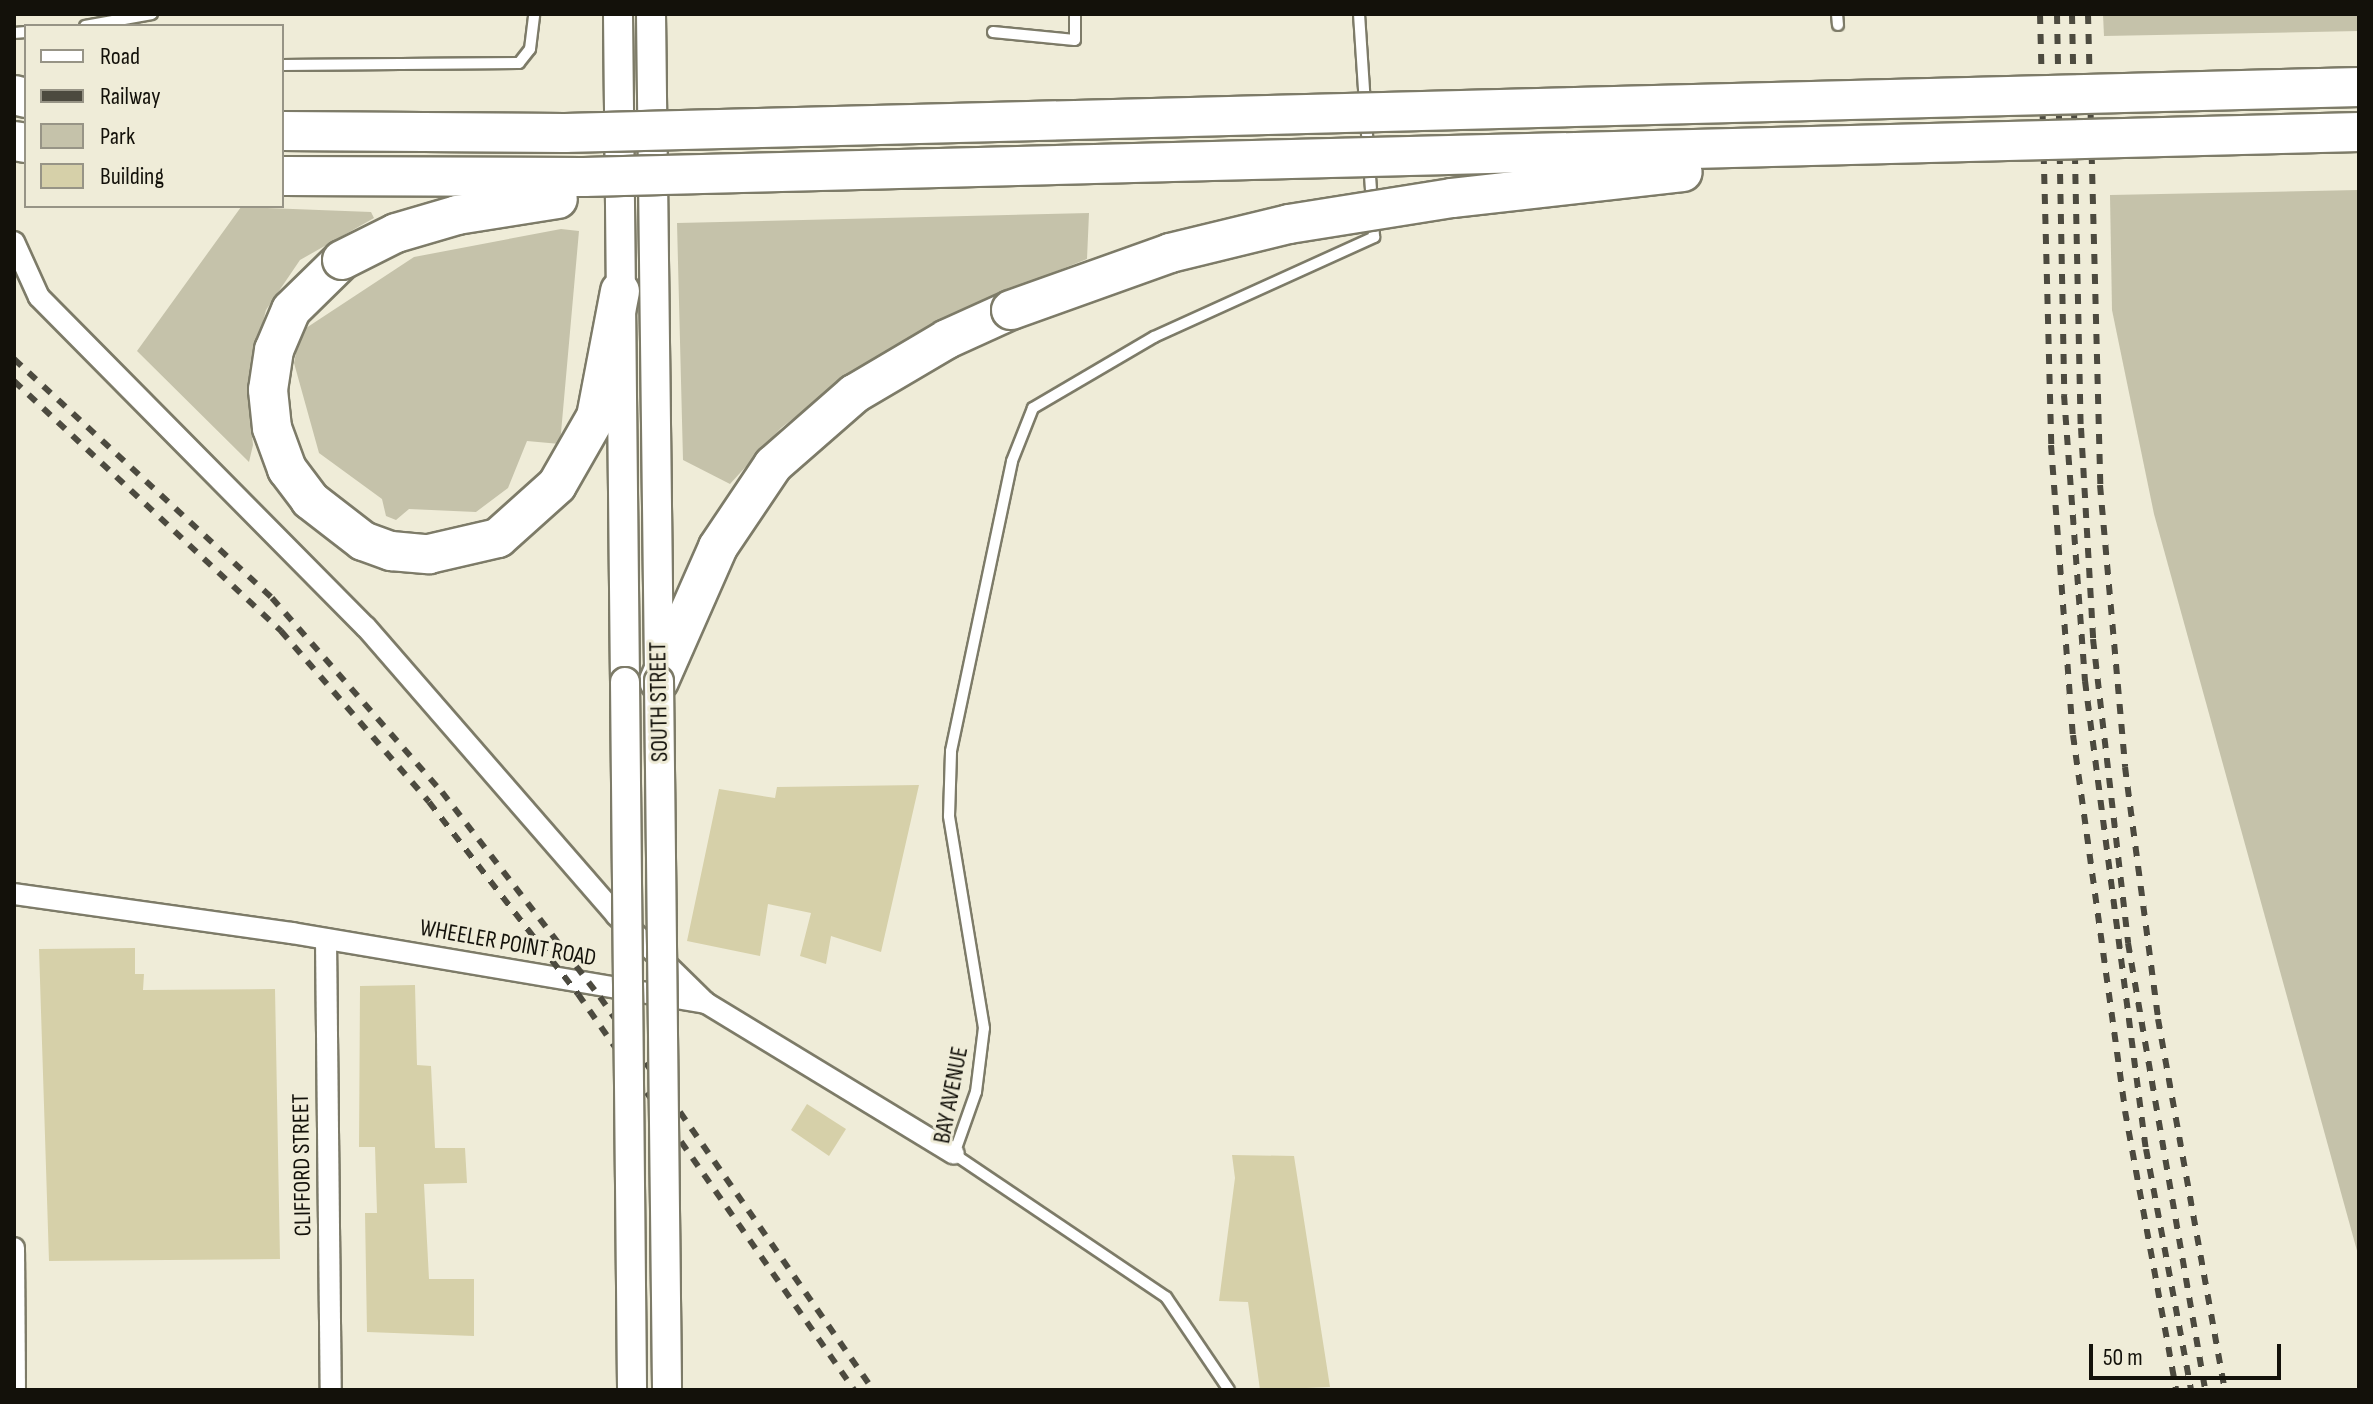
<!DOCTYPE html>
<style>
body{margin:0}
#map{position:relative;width:2373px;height:1404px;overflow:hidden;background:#efecd8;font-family:"Sofia Sans Condensed",sans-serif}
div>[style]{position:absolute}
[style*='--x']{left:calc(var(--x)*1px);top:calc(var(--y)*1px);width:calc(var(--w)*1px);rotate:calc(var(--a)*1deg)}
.green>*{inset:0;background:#c5c2aa}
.building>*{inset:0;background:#d6d0a9}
.roads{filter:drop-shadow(2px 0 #7d7b68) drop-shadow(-2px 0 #7d7b68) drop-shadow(0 2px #7d7b68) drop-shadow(0 -2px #7d7b68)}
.lane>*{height:10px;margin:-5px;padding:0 5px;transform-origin:5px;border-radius:5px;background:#fff}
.street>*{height:20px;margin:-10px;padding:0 10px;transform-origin:10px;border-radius:10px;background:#fff}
.secondary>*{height:28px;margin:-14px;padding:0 14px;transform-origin:14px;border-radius:14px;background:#fff}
.highway>*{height:38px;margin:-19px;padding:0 19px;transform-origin:19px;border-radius:19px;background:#fff}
.rail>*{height:6px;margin-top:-3px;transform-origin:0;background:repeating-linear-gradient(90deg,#4c4a3f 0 10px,transparent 0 20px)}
.bridges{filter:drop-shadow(2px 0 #7d7b68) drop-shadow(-2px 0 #7d7b68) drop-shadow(0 2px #7d7b68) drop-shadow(0 -2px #7d7b68)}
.secondary-bridge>*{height:28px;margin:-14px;padding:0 14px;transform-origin:14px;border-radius:14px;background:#fff}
.highway-bridge>*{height:38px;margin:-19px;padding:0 19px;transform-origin:19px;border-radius:19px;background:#fff}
span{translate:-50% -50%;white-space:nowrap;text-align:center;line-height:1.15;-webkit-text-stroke:6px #efecd8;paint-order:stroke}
.street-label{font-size:24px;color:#13110a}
.frame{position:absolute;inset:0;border:16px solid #13110a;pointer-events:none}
.legend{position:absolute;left:24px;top:24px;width:260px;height:184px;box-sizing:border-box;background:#efecd8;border:2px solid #979486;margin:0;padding:10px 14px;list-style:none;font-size:24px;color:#13110a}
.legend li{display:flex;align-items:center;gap:16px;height:40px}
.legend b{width:40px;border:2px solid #979486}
.scale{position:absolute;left:2089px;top:1344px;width:192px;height:36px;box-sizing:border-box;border:4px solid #13110a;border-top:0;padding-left:10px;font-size:24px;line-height:28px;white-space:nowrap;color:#13110a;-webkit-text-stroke:6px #efecd8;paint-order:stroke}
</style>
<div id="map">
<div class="green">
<div style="clip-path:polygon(2103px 14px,2359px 14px,2359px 31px,2104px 36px)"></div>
<div style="clip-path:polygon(2359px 190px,2359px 1258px,2154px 514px,2112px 310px,2110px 195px)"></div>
<div style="clip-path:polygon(241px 207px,371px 212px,374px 218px,300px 260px,266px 310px,247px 385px,253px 445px,249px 462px,137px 351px)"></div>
<div style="clip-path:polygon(1089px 213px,1087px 259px,969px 306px,856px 370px,781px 428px,730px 484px,683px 460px,677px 223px)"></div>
<div style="clip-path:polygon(561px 229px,579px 231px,560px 444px,527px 441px,508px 488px,476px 512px,409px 509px,396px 520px,386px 516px,382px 499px,319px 453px,294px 363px,300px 332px,414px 257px)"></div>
</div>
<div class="building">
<div style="clip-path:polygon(919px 785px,881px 952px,831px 936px,826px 964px,800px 956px,811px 913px,768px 904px,760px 956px,687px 941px,719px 789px,775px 798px,777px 787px)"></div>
<div style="clip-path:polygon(135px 948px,135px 974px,144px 974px,143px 990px,275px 989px,280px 1259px,49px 1261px,39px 949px)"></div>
<div style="clip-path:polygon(415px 985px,417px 1065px,431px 1066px,435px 1148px,465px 1148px,467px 1183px,424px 1184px,429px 1279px,474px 1279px,474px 1336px,367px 1332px,365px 1213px,377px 1213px,375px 1147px,359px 1147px,360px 986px)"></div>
<div style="clip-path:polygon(807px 1104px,846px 1129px,829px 1156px,791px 1130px)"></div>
<div style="clip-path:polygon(1232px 1155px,1294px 1156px,1330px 1387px,1260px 1390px,1248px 1302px,1219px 1301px,1235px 1178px)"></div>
</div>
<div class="roads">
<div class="lane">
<div style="--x:1359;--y:14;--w:90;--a:86.2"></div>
<div style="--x:1837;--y:14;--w:11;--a:85"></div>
<div style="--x:85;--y:26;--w:68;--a:-10.2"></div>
<div style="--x:993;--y:32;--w:82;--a:5.6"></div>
<div style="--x:1075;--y:40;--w:26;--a:-90"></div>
<div style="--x:14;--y:33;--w:12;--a:-5"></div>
<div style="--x:282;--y:65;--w:237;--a:-0.5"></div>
<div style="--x:519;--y:63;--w:18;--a:-52"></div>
<div style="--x:530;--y:49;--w:35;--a:-83"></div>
<div style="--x:1366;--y:120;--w:84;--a:85.9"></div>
<div style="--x:1229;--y:1390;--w:112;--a:-124.1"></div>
<div style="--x:1166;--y:1297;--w:256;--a:-146"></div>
<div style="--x:954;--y:1154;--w:66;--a:-70.5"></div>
<div style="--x:976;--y:1092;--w:64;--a:-82.9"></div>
<div style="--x:984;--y:1028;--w:215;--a:-99.4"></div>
<div style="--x:949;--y:816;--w:65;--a:-88.2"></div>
<div style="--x:951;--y:751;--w:296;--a:-78.1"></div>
<div style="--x:1012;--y:461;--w:57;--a:-68.4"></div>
<div style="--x:1033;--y:408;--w:140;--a:-30.4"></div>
<div style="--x:1154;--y:337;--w:242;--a:-24.4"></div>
<div style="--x:1374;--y:237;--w:18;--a:-93"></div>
</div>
<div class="street">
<div style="--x:14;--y:242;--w:60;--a:65.6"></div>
<div style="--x:39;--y:297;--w:465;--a:45.3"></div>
<div style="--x:366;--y:627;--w:381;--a:49"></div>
<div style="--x:616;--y:915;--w:126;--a:44.4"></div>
<div style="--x:14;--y:894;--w:281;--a:8"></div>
<div style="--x:292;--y:933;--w:420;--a:9.6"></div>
<div style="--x:706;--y:1003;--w:290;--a:31.3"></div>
<div style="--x:326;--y:939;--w:451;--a:89.4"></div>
<div style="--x:14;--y:1248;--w:142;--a:89.6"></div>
</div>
<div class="secondary">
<div style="--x:618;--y:14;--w:668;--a:89.4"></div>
<div style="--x:651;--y:14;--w:658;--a:89.3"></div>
</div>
<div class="highway">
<div style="--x:14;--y:95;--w:12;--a:14"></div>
<div style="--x:14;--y:141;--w:12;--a:9"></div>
<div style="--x:342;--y:260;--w:71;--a:135.6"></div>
<div style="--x:291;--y:310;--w:43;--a:113"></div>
<div style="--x:274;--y:350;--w:40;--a:98.5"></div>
<div style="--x:268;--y:390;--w:38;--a:84"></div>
<div style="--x:272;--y:428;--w:44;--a:69.9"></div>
<div style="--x:287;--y:469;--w:39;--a:53"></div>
<div style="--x:310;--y:500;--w:67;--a:37.7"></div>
<div style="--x:363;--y:541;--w:30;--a:20"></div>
<div style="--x:391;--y:551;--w:38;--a:5"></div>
<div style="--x:429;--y:554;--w:71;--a:-13.1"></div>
<div style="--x:498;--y:538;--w:79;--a:-41.9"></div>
<div style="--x:557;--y:485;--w:78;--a:-60.2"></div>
<div style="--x:596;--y:417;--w:128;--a:-79.2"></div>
<div style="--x:659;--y:681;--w:146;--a:-66.2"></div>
<div style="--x:718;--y:547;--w:99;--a:-56.1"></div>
<div style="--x:773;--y:465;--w:108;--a:-41.2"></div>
<div style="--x:854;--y:394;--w:108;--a:-30.6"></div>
<div style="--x:947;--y:339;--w:70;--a:-24.4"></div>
</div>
</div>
<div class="rail">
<div style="--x:2040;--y:14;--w:431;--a:88.5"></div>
<div style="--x:2051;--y:445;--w:291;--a:85.7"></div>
<div style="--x:2073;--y:735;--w:380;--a:82.1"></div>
<div style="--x:2125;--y:1111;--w:284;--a:79.6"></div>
<div style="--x:2057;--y:14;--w:381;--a:88.9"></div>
<div style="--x:2064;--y:395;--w:287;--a:85.8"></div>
<div style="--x:2085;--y:681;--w:472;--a:82.6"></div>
<div style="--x:2146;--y:1149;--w:245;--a:79.4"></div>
<div style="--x:2072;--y:14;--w:414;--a:88.8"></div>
<div style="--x:2081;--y:428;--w:211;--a:86.7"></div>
<div style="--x:2093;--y:639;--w:306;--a:83.4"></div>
<div style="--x:2128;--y:943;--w:454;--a:80.2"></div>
<div style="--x:2088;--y:14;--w:471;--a:88.5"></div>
<div style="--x:2100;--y:485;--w:283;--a:84.9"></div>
<div style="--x:2125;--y:767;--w:254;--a:82.5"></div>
<div style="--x:2158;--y:1019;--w:377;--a:79.8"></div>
<div style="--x:14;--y:359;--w:352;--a:42.8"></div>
<div style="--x:272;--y:598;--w:258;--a:48.8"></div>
<div style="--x:442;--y:792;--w:259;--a:52.4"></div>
<div style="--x:600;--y:997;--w:479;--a:55.2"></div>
<div style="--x:14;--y:381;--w:366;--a:43.1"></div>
<div style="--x:281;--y:631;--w:226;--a:49.1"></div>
<div style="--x:429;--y:802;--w:243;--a:52.2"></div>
<div style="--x:578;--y:994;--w:483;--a:55.1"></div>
</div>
<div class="bridges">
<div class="secondary-bridge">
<div style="--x:659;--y:681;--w:709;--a:89.35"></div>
<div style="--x:625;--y:682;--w:708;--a:89.43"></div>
</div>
<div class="highway-bridge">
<div style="--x:282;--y:131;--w:283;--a:0.4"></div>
<div style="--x:565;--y:133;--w:1795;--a:-1.47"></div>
<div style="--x:282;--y:176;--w:302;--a:0.2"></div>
<div style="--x:584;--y:177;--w:1776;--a:-1.45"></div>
<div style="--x:342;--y:260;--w:60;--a:-26.6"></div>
<div style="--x:396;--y:233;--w:64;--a:-16.4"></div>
<div style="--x:457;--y:215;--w:102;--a:-9"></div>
<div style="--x:1011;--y:310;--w:169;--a:-19.7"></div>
<div style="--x:1170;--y:253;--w:122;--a:-13.7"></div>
<div style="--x:1289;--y:224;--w:165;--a:-9.1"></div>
<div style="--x:1452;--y:198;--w:232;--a:-6.4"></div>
</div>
</div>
<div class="street-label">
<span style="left:659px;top:702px;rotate:-91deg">SOUTH STREET</span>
<span style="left:508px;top:943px;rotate:10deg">WHEELER POINT ROAD</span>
<span style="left:951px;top:1095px;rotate:-79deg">BAY AVENUE</span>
<span style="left:302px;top:1165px;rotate:-91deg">CLIFFORD STREET</span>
</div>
<div class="frame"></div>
<ul class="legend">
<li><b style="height:10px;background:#fff"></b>Road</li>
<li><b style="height:10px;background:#4c4a3f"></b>Railway</li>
<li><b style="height:22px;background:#c5c2aa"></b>Park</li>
<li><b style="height:22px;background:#d6d0a9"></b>Building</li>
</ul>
<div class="scale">50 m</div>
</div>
